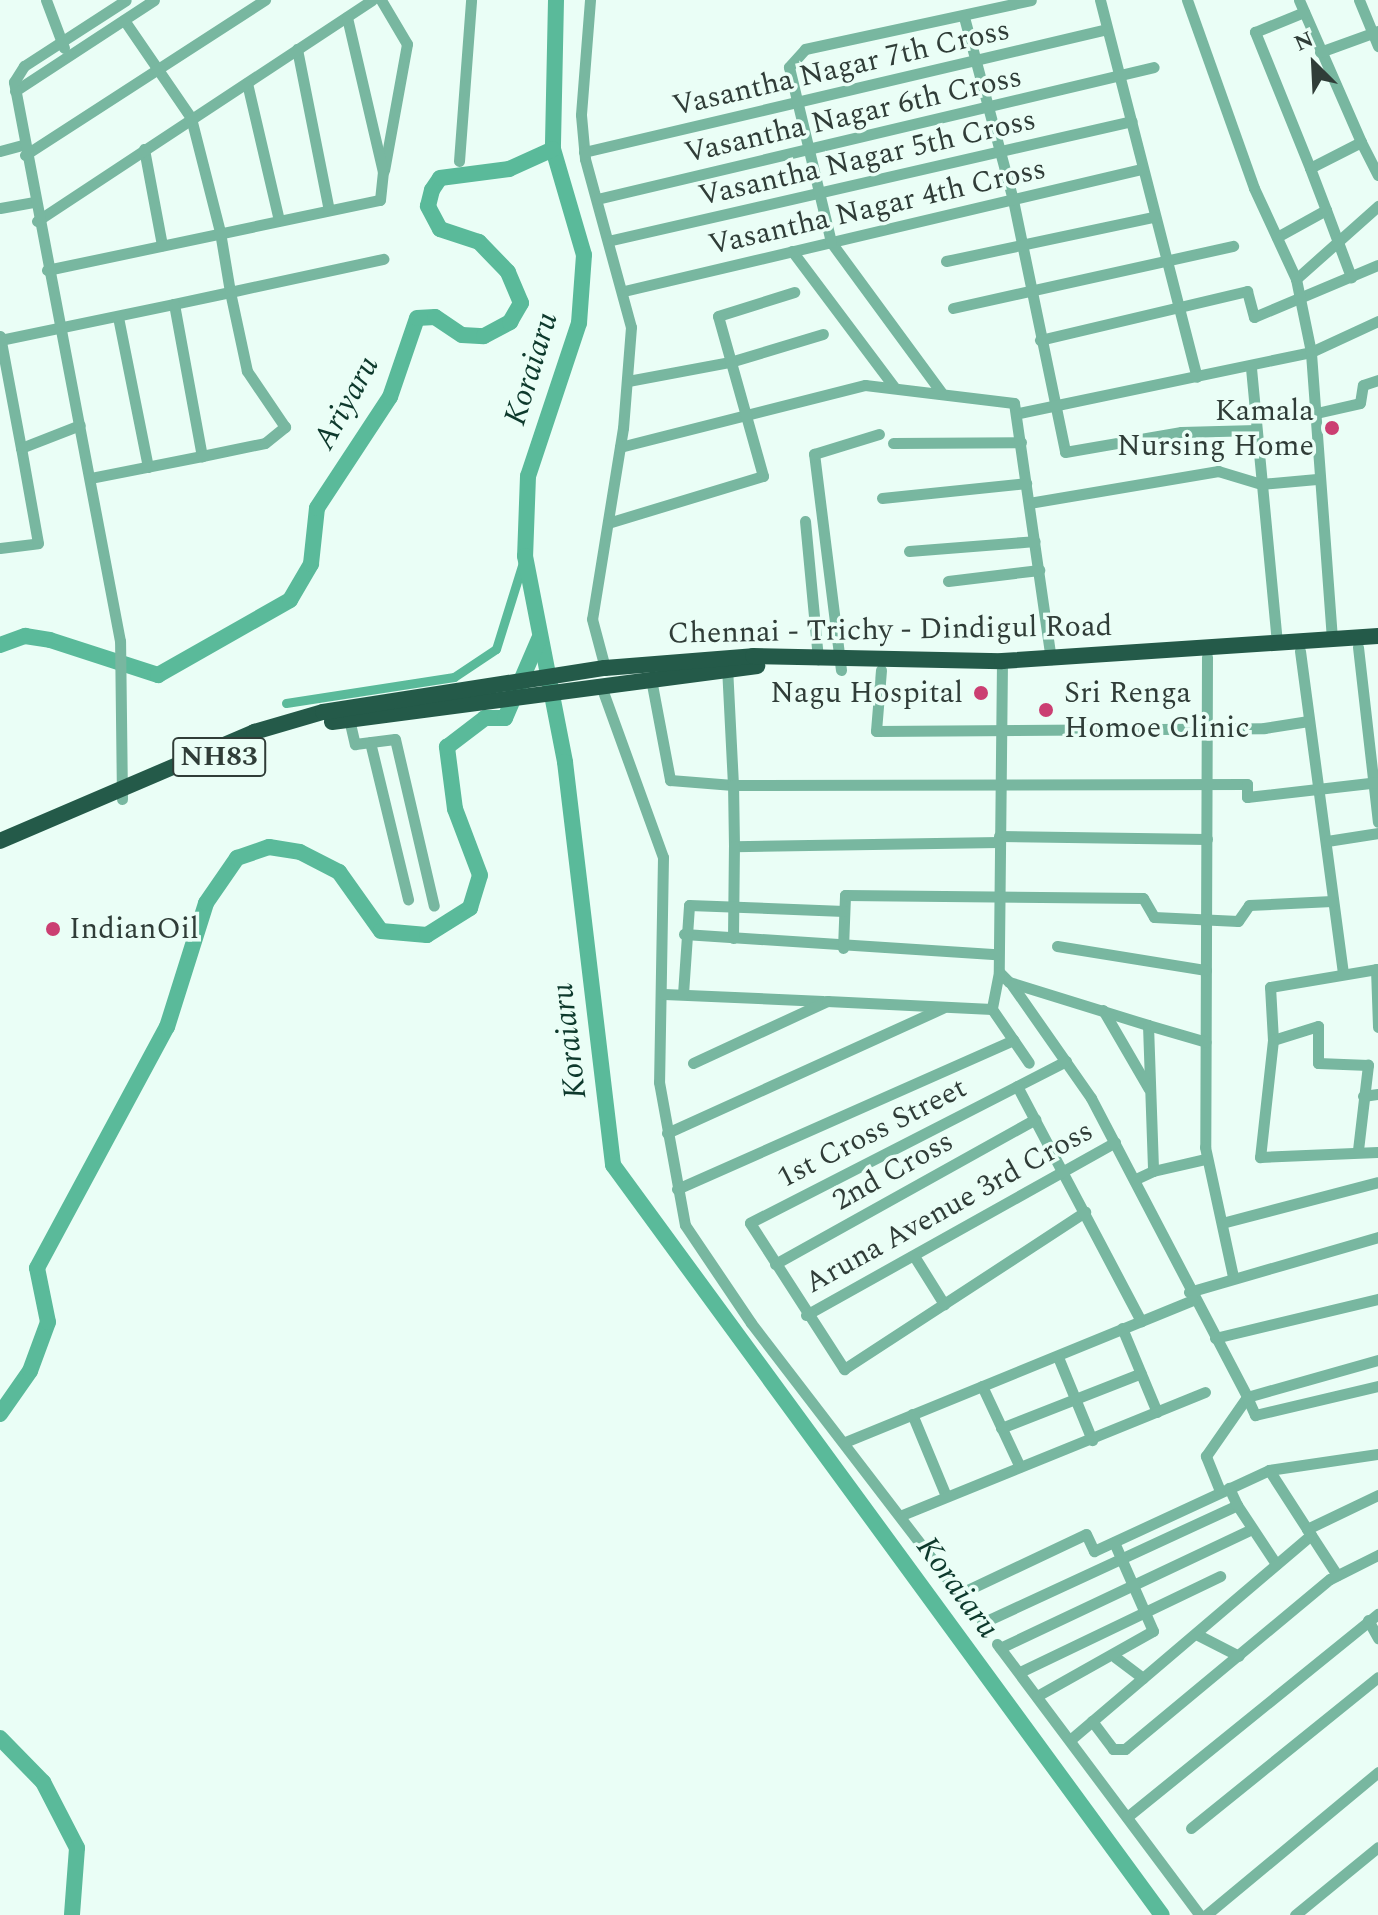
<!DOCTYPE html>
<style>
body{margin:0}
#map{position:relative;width:1378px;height:1915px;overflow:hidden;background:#eafef6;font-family:Spectral,serif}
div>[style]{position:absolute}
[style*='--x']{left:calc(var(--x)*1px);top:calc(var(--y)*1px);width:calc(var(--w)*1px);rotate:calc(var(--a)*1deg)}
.canal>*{height:9px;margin:-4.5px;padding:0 4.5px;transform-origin:4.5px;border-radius:4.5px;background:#5aba9a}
.river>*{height:16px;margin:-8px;padding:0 8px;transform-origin:8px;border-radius:8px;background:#5aba9a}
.minor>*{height:11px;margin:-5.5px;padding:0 5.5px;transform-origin:5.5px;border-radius:5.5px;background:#78b7a0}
.highway>*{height:16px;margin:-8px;padding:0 8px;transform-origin:8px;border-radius:8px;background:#245a49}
.dots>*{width:22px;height:22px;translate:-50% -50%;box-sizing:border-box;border:4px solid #eafef6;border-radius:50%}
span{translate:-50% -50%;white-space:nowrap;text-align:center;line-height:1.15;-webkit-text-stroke:7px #eafef6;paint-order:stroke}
.shield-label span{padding:2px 6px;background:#eafef6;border:2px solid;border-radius:6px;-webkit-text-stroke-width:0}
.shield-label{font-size:28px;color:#303d38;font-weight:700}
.street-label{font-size:30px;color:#303d38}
.poi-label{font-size:30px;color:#303d38}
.right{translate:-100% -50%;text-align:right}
.left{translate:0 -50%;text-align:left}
.water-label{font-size:32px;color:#0d392c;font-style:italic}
.north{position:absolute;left:1274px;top:24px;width:80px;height:80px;-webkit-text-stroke:6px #eafef6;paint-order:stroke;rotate:336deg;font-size:22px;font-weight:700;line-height:32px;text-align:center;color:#303d38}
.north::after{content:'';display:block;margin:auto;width:28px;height:36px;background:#303d38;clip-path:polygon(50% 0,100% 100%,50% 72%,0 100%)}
</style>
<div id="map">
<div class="canal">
<div style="--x:286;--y:703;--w:170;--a:-8.8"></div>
<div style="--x:454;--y:677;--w:50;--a:-33.7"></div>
<div style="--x:496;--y:649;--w:97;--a:-72.7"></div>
</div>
<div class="river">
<div style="--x:556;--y:0;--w:149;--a:91.2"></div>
<div style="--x:553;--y:149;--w:110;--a:73.7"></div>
<div style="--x:584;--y:255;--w:68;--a:94.2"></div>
<div style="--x:579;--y:323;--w:161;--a:108.4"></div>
<div style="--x:528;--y:476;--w:80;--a:92.1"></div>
<div style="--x:525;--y:556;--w:210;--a:79"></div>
<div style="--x:565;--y:762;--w:406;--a:83.2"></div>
<div style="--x:613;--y:1165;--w:929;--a:53.8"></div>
<div style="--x:0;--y:645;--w:27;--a:-20"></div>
<div style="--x:25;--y:636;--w:25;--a:9"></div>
<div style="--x:50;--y:640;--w:114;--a:18"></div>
<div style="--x:158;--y:675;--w:152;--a:-29.6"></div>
<div style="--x:290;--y:600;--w:42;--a:-59.7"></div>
<div style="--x:311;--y:564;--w:56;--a:-83.9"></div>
<div style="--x:317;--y:508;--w:133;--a:-56.7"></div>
<div style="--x:390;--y:397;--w:83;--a:-71.1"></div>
<div style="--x:417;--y:318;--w:18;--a:-3"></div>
<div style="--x:435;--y:317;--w:32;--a:34"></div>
<div style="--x:462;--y:335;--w:22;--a:3"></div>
<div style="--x:484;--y:336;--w:30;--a:-28"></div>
<div style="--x:510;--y:322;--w:22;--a:-60"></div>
<div style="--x:521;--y:303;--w:34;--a:-113"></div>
<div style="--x:508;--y:272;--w:42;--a:-134"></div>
<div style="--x:479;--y:242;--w:41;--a:-161.6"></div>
<div style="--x:440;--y:229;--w:26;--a:-118"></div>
<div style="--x:428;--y:206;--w:16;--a:-76"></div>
<div style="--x:432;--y:190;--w:14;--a:-56"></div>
<div style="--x:440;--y:178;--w:70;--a:-7.4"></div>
<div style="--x:509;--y:169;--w:48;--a:-24.4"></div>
<div style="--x:0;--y:1414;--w:52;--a:-55.1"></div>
<div style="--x:30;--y:1371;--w:52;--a:-69.8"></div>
<div style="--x:48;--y:1322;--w:55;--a:-101.5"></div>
<div style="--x:37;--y:1268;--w:274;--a:-61.7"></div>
<div style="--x:167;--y:1027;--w:130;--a:-72.5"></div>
<div style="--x:206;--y:903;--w:55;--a:-55.4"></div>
<div style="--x:237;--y:858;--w:34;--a:-19"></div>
<div style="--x:269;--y:847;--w:31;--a:9"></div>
<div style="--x:300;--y:852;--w:44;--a:27.1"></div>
<div style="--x:339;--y:872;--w:72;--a:54.6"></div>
<div style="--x:381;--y:931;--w:46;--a:5"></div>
<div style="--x:427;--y:935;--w:51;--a:-32.1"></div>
<div style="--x:470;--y:908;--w:34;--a:-73"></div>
<div style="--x:480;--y:875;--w:71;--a:-110.7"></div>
<div style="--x:455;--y:809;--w:63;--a:-97.4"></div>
<div style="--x:447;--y:747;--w:48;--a:-37.3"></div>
<div style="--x:485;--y:718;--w:20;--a:0"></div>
<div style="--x:505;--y:718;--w:86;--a:-66.7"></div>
<div style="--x:0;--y:1738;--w:62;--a:45.7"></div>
<div style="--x:43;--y:1782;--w:74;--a:62.7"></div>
<div style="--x:77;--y:1848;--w:67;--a:94.3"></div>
</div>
<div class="minor">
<div style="--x:46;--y:0;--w:51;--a:69.4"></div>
<div style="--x:381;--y:0;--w:51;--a:59.4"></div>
<div style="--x:407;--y:44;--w:128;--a:100.3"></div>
<div style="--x:590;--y:0;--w:115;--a:94.5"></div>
<div style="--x:581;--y:115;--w:44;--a:84.8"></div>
<div style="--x:585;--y:159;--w:174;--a:74.7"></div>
<div style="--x:631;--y:327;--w:101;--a:94.5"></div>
<div style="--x:623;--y:428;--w:193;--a:99.2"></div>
<div style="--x:592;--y:619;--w:51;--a:75.1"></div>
<div style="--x:1100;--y:0;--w:389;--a:75.6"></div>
<div style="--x:1299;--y:0;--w:155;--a:66.4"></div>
<div style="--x:1361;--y:142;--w:57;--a:153"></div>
<div style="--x:1310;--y:168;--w:147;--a:-112"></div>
<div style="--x:1255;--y:32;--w:53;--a:-22.2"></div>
<div style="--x:1359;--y:0;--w:50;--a:67.6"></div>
<div style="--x:964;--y:17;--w:189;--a:75"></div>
<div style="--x:1013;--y:200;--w:257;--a:78.3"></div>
<div style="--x:1065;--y:452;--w:118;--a:-9.8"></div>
<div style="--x:1181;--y:432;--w:75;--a:-1.5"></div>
<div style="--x:124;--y:20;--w:119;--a:55.6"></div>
<div style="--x:191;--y:118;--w:118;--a:75.7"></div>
<div style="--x:220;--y:232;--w:61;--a:80.5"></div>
<div style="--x:230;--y:292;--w:57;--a:167.9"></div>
<div style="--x:297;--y:49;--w:164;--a:78.8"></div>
<div style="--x:1320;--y:52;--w:62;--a:-19.9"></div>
<div style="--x:247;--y:83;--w:141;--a:76.9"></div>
<div style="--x:15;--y:91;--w:166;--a:-33.2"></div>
<div style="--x:1361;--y:142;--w:37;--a:63"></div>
<div style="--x:144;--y:149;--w:98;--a:79.4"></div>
<div style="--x:0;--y:151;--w:24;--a:-15"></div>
<div style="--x:584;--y:152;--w:537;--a:-13.23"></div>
<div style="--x:25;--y:155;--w:286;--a:-32.9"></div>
<div style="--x:459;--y:161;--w:161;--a:-85.7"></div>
<div style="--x:597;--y:199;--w:572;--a:-13.33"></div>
<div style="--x:0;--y:208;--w:35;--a:-10"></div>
<div style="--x:1326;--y:210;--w:72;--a:69.5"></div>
<div style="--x:37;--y:221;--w:401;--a:-33.4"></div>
<div style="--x:1277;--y:237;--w:56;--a:-28.9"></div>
<div style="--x:1326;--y:210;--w:45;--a:-110.9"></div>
<div style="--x:612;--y:240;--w:533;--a:-12.89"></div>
<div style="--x:792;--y:251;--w:170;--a:53.1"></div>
<div style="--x:946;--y:261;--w:212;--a:-12"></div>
<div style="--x:47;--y:270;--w:340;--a:-11.9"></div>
<div style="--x:380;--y:200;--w:28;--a:-84"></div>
<div style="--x:383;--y:172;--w:159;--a:-103.1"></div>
<div style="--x:1296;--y:279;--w:110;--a:-41.7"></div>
<div style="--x:624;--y:291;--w:531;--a:-13.28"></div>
<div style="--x:953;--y:308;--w:287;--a:-12.5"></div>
<div style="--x:118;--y:317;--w:153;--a:78.7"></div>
<div style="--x:0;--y:336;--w:114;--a:79.4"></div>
<div style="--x:0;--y:340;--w:178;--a:-11.7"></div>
<div style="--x:174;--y:304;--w:155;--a:79.6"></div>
<div style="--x:202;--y:456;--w:113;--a:168.8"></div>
<div style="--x:1040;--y:340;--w:213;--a:-13.3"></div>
<div style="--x:1247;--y:291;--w:27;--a:75"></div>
<div style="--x:1254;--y:317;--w:134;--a:-22.8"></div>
<div style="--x:1251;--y:368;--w:277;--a:84.6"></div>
<div style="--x:628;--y:381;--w:104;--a:-10.6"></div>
<div style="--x:730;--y:362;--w:97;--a:-16.8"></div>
<div style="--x:941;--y:392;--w:186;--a:-126.3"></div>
<div style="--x:831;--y:242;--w:180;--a:-103.5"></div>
<div style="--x:789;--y:67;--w:24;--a:-48"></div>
<div style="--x:805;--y:49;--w:231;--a:-12.2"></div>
<div style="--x:1019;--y:413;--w:298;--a:-11.8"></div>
<div style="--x:1311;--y:352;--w:75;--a:-101.6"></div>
<div style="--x:1296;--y:279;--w:100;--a:-114.8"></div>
<div style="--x:1254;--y:188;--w:200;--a:-109.6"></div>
<div style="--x:1312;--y:414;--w:49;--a:-12.9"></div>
<div style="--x:1360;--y:403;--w:18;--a:-81"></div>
<div style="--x:1363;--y:385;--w:16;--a:-18"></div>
<div style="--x:893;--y:443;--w:128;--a:-0.4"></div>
<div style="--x:620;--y:447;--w:253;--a:-14.2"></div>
<div style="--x:865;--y:385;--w:150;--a:6.9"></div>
<div style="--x:1014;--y:403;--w:259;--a:81.8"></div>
<div style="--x:202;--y:456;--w:64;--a:-11.7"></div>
<div style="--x:265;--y:443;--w:26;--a:-39"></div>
<div style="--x:285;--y:427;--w:68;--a:-124.2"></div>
<div style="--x:247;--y:371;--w:81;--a:-102.1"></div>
<div style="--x:230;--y:292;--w:157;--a:-12.2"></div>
<div style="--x:882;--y:498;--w:145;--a:-5.9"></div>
<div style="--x:1029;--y:503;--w:192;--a:-9.6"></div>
<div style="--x:1218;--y:471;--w:45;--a:16.8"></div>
<div style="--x:1261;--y:484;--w:56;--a:-5.1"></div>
<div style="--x:805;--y:521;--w:139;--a:84.6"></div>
<div style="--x:608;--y:523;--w:162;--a:-16.9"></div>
<div style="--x:763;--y:476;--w:166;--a:-105.7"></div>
<div style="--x:718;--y:316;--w:80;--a:-17.5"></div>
<div style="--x:0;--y:548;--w:38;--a:-7"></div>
<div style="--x:38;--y:543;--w:97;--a:-100.1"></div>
<div style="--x:21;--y:448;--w:63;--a:-21.3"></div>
<div style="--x:909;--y:551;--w:126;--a:-4.5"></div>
<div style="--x:948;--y:581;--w:92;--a:-6.9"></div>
<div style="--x:1332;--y:639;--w:288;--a:-94.2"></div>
<div style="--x:1311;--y:352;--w:74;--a:-24.8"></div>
<div style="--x:1358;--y:647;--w:176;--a:83.5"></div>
<div style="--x:1300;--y:651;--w:325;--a:82.4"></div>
<div style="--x:1207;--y:657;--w:490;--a:90.2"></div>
<div style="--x:1205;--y:1147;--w:133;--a:77.8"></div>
<div style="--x:1002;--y:661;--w:311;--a:90.6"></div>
<div style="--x:999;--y:972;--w:14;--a:45"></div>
<div style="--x:1009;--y:982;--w:145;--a:17.2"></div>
<div style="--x:1148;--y:1025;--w:146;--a:88"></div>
<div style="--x:1153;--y:1171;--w:19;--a:155"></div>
<div style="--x:841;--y:670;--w:218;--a:-97.1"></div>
<div style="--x:814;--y:454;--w:68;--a:-17.1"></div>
<div style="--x:881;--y:670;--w:61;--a:94.7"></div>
<div style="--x:876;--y:731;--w:388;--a:-0.4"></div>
<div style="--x:1264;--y:728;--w:45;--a:-9"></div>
<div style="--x:651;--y:679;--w:103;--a:79.3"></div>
<div style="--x:670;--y:780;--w:63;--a:4.5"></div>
<div style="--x:733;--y:785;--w:117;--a:-92.9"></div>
<div style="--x:601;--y:686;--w:182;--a:70.1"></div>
<div style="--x:663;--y:857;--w:225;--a:91"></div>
<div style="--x:659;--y:1082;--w:145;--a:79.7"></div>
<div style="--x:685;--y:1225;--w:118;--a:56"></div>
<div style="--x:751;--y:1323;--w:342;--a:52.5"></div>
<div style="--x:959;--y:1594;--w:140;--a:-25.3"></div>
<div style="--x:1086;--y:1534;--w:19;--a:65"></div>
<div style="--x:1094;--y:1551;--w:193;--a:-24.8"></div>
<div style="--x:1269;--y:1470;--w:110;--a:-8.4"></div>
<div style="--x:349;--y:719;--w:26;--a:77"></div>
<div style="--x:355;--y:744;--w:40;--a:-7.1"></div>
<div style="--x:395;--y:739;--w:171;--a:76.9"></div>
<div style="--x:370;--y:742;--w:162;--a:76.4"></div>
<div style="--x:122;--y:799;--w:158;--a:-90.7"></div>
<div style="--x:120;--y:641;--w:569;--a:-100.74"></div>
<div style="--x:14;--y:82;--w:19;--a:-58"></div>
<div style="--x:24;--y:66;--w:121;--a:-32.9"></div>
<div style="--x:999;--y:836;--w:208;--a:0.8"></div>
<div style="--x:1327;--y:841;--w:52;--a:-8.9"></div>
<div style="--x:999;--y:842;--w:265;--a:179.1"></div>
<div style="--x:734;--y:846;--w:61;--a:-90.9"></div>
<div style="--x:733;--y:785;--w:514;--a:-0.11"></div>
<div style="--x:1247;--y:784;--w:13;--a:90"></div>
<div style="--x:1247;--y:797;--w:132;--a:-6.5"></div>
<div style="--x:684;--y:934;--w:313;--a:3.7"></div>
<div style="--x:733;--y:938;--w:92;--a:-89.4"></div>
<div style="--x:1057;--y:946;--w:151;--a:9.2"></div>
<div style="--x:843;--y:948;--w:53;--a:-87.8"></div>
<div style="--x:845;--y:895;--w:298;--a:0.6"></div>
<div style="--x:1143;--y:898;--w:22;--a:60"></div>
<div style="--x:1154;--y:917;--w:84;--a:2.7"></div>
<div style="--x:1238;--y:921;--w:19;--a:-55"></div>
<div style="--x:1249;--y:905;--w:83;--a:-2.8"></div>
<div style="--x:1376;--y:969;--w:58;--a:88"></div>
<div style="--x:999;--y:972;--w:38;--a:101"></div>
<div style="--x:992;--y:1009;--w:65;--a:55.6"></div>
<div style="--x:1012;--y:985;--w:138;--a:55"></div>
<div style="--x:1091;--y:1098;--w:337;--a:62.4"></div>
<div style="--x:1247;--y:1397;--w:136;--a:-15.8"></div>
<div style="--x:664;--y:994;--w:159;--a:2.5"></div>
<div style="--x:683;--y:994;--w:89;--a:-86.1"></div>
<div style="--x:689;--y:905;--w:155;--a:2.2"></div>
<div style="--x:1103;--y:1010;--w:91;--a:59.8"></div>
<div style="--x:1148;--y:1025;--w:60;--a:16.3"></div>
<div style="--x:1273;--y:1040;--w:53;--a:-93.2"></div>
<div style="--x:1270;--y:987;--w:109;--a:-9.5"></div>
<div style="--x:1066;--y:1061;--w:355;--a:152.9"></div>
<div style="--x:750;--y:1223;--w:174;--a:57.2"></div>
<div style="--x:844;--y:1369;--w:288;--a:-33.1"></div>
<div style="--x:693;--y:1063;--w:148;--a:-24.8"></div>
<div style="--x:827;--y:1001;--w:165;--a:2.8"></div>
<div style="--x:1017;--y:1086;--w:266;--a:62.2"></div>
<div style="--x:1363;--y:1096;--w:15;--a:-8"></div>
<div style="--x:667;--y:1133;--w:303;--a:-24.4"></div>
<div style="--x:1358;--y:1150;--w:86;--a:-83.3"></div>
<div style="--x:1368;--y:1065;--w:50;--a:-177.7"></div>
<div style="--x:1318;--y:1063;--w:37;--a:-90"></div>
<div style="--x:1318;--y:1026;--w:47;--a:162.7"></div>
<div style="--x:1273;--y:1040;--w:118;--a:96.3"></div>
<div style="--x:1260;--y:1157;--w:118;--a:-2.4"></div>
<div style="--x:1153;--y:1171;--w:53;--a:-13"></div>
<div style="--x:677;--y:1189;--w:368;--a:-23.9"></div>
<div style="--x:1222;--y:1223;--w:161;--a:-14.7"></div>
<div style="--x:914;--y:1256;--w:57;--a:58"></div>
<div style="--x:775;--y:1264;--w:298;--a:-29.1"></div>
<div style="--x:1189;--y:1292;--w:197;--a:-16.2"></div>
<div style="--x:806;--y:1315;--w:354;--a:-29.2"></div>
<div style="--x:1122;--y:1328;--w:91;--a:67.4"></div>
<div style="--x:1215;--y:1338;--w:168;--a:-13.5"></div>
<div style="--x:1058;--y:1357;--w:90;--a:67.7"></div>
<div style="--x:982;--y:1386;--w:89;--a:64.9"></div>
<div style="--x:912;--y:1414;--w:89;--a:67.5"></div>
<div style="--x:1001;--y:1428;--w:150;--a:-21.4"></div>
<div style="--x:845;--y:1442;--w:376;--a:-22.2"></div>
<div style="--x:1269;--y:1470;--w:70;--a:57.2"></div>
<div style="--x:1220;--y:1491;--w:38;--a:-112"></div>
<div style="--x:1206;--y:1456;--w:72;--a:-55.2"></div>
<div style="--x:1247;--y:1397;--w:20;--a:66"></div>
<div style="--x:1255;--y:1415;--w:126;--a:-13.3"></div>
<div style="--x:1237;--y:1505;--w:71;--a:56.5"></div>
<div style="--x:902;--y:1515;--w:327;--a:-22.1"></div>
<div style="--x:1311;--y:1535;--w:48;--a:57"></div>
<div style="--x:1368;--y:1620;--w:21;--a:61"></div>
<div style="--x:982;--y:1623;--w:281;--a:-24.8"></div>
<div style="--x:1237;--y:1505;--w:19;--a:-115"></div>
<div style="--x:1196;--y:1634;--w:48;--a:27.1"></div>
<div style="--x:997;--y:1644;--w:339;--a:53.2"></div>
<div style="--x:1000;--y:1648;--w:274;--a:-25.3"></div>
<div style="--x:1115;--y:1657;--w:35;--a:37"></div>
<div style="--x:1020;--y:1672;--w:222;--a:-25.6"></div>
<div style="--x:1037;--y:1696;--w:133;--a:-29.3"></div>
<div style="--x:1153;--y:1631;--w:97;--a:-113.7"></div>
<div style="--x:1092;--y:1721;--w:35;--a:53"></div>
<div style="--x:1113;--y:1749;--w:12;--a:0"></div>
<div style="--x:1125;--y:1749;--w:266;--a:-39.7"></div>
<div style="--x:1330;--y:1579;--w:54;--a:-26.6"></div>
<div style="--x:1070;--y:1740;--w:316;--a:-40.4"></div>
<div style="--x:1311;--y:1535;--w:7;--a:-124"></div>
<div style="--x:1307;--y:1529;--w:79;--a:-25.6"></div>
<div style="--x:1127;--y:1817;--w:323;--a:-39"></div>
<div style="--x:1191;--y:1828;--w:240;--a:-38.9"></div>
<div style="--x:1206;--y:1915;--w:224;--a:-39.7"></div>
<div style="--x:1295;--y:1915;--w:107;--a:-39.3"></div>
</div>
<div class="highway">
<div style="--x:332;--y:722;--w:429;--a:-7.5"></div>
<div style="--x:0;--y:841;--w:276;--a:-23.2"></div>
<div style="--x:254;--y:732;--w:72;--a:-16.2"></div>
<div style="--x:323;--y:712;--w:285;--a:-8.9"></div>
<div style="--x:605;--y:668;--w:148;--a:-4.6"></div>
<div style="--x:753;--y:656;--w:249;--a:1.2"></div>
<div style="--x:1002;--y:661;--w:377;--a:-3.8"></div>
</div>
<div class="dots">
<div style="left:1332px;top:428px;background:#cb3f72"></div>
<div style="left:981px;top:693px;background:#cb3f72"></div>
<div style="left:1046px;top:710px;background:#cb3f72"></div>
<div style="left:53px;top:929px;background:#cb3f72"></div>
</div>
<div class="shield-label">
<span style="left:219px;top:757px">NH83</span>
</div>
<div class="street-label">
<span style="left:841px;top:68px;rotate:-13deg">Vasantha Nagar 7th Cross</span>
<span style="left:853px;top:115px;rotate:-13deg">Vasantha Nagar 6th Cross</span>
<span style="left:867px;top:158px;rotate:-13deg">Vasantha Nagar 5th Cross</span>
<span style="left:877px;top:207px;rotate:-13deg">Vasantha Nagar 4th Cross</span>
<span style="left:890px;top:630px;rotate:-1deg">Chennai - Trichy - Dindigul Road</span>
<span style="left:872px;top:1133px;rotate:-27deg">1st Cross Street</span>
<span style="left:893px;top:1171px;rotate:-29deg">2nd Cross</span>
<span style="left:949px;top:1207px;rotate:-29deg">Aruna Avenue 3rd Cross</span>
</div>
<div class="poi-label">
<span class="right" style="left:1314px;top:428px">Kamala<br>Nursing Home</span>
<span class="right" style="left:963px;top:693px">Nagu Hospital</span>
<span class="left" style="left:1064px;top:710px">Sri Renga<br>Homoe Clinic</span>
<span class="left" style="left:69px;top:929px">IndianOil</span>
</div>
<div class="water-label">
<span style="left:532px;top:369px;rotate:-73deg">Koraiaru</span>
<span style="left:347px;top:403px;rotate:-61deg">Ariyaru</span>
<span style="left:570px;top:1041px;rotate:-97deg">Koraiaru</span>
<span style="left:957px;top:1588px;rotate:54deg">Koraiaru</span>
</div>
<div class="north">N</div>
</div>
